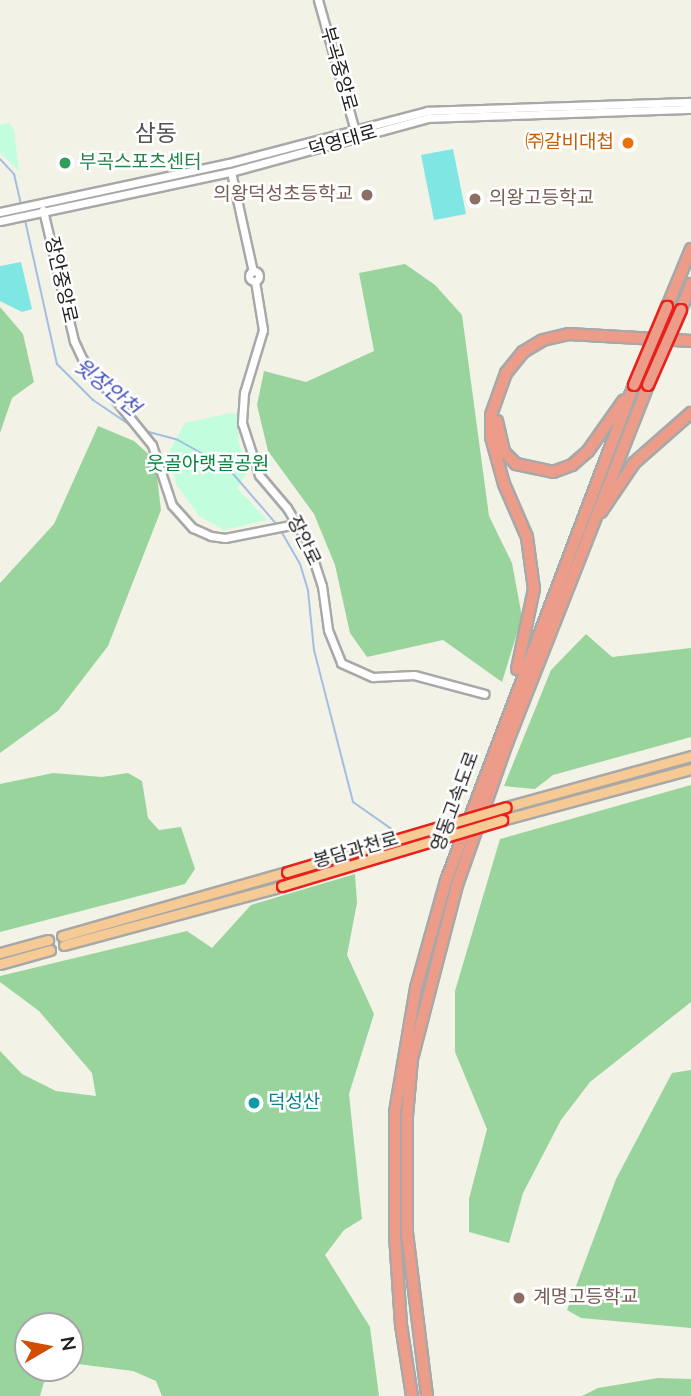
<!DOCTYPE html>
<meta charset="utf-8">
<style>
body{margin:0}
#map{position:relative;width:691px;height:1396px;overflow:hidden;background:#f2f2e7;font-family:"Nunito Sans","Noto Sans KR",sans-serif}
div>[style]{position:absolute}
[style*='--x']{left:calc(var(--x)*1px);top:calc(var(--y)*1px);width:calc(var(--w)*1px);rotate:calc(var(--a)*1deg)}
.forest>*{inset:0;background:#99d49d}
.park>*{inset:0;background:#c2fedd}
.pitch>*{inset:0;background:#80e6e4}
.stream>*{height:2px;margin:-1px;padding:0 1px;transform-origin:1px;border-radius:1px;background:#a4bee2}
.roads{filter:drop-shadow(2px 0 #a8a8a8) drop-shadow(-2px 0 #a8a8a8) drop-shadow(0 2px #a8a8a8) drop-shadow(0 -2px #a8a8a8)}
.tertiary>*{height:7px;margin:-3.5px;padding:0 3.5px;transform-origin:3.5px;border-radius:3.5px;background:#fff}
.tertiary>.ring{margin:-3.5px;padding:0;box-sizing:content-box;background:none;border:7px solid #fff;border-radius:50%}
.trunk>*{height:9px;margin:-4.5px;padding:0 4.5px;transform-origin:4.5px;border-radius:4.5px;background:#f6ca94}
.motorway>*{height:10px;margin:-5px;padding:0 5px;transform-origin:5px;border-radius:5px;background:#ee9c8a}
.bridges{filter:drop-shadow(2px 0 #e9201b) drop-shadow(-2px 0 #e9201b) drop-shadow(0 2px #e9201b) drop-shadow(0 -2px #e9201b)}
.trunk-bridge>*{height:9px;margin:-4.5px;padding:0 4.5px;transform-origin:4.5px;border-radius:4.5px;background:#f6ca94}
.motorway-bridge>*{height:10px;margin:-5px;padding:0 5px;transform-origin:5px;border-radius:5px;background:#ee9c8a}
.dots>*{width:19px;height:19px;translate:-50% -50%;box-sizing:border-box;border:4px solid #fff;border-radius:50%}
span{translate:-50% -50%;white-space:nowrap;text-align:center;line-height:1.15;-webkit-text-stroke:5px #fff;paint-order:stroke}
.street-label{font-size:19px;color:#212121}
.food-label{font-size:19px;color:#c56008}
.right{translate:-100% -50%;text-align:right}
.leisure-label{font-size:19px;color:#27864d}
.left{translate:0 -50%;text-align:left}
.education-label{font-size:19px;color:#785e54}
.park-label{font-size:19px;color:#04853e}
.culture-label{font-size:19px;color:#0d838f}
.water-label{font-size:21px;color:#4554b9;font-style:italic}
.quarter-label{font-size:23px;color:#545454}
.north{position:absolute;left:14px;top:1312px;width:70px;height:70px;box-sizing:border-box;background:#fff;border:2px solid #a6a6a6;border-radius:50%;rotate:80deg;font-size:19px;font-weight:700;line-height:28px;text-align:center;color:#212121}
.north::after{content:'';display:block;margin:auto;width:24px;height:32px;background:#d24d00;clip-path:polygon(50% 0,100% 100%,50% 72%,0 100%)}
</style>
<div id="map">
<div class="forest">
<div style="clip-path:polygon(405px 264px,435px 285px,462px 315px,489px 516px,512px 563px,522px 617px,502px 682px,443px 640px,367px 657px,350px 633px,335px 565px,314px 514px,268px 451px,257px 405px,264px 371px,306px 382px,374px 351px,359px 273px)"></div>
<div style="clip-path:polygon(0 307px,23px 334px,34px 382px,12px 398px,0 433px)"></div>
<div style="clip-path:polygon(98px 426px,134px 441px,155px 460px,161px 510px,108px 646px,58px 711px,0 753px,0 583px,54px 524px)"></div>
<div style="clip-path:polygon(586px 634px,612px 657px,691px 648px,691px 737px,553px 775px,535px 789px,504px 786px,551px 670px)"></div>
<div style="clip-path:polygon(53px 773px,102px 777px,128px 773px,142px 781px,148px 818px,159px 830px,181px 827px,195px 869px,185px 884px,0 932px,0 784px)"></div>
<div style="clip-path:polygon(691px 785px,691px 1002px,590px 1082px,561px 1120px,523px 1193px,509px 1243px,469px 1232px,469px 1199px,487px 1129px,455px 1052px,455px 991px,500px 839px)"></div>
<div style="clip-path:polygon(355px 874px,357px 903px,347px 955px,374px 1014px,349px 1094px,362px 1219px,344px 1230px,325px 1255px,370px 1327px,379px 1396px,162px 1396px,156px 1381px,133px 1371px,70px 1363px,70px 1326px,28px 1326px,28px 1368px,58px 1368px,46px 1375px,40px 1396px,0 1396px,0 1051px,22px 1074px,56px 1091px,96px 1096px,92px 1073px,39px 1011px,0 982px,0 976px,187px 931px,212px 948px,251px 905px)"></div>
<div style="clip-path:polygon(691px 1070px,691px 1328px,581px 1318px,567px 1310px,616px 1179px,672px 1073px)"></div>
<div style="clip-path:polygon(658px 1378px,691px 1379px,691px 1396px,582px 1396px,598px 1388px)"></div>
</div>
<div class="park">
<div style="clip-path:polygon(9px 123px,14px 130px,19px 171px,0 153px,0 125px)"></div>
<div style="clip-path:polygon(230px 413px,237px 414px,239px 444px,249px 469px,237px 488px,267px 520px,224px 530px,199px 516px,176px 484px,169px 452px,185px 423px)"></div>
</div>
<div class="pitch">
<div style="clip-path:polygon(453px 149px,466px 214px,434px 220px,421px 155px)"></div>
<div style="clip-path:polygon(21px 262px,32px 309px,22px 312px,0 301px,0 266px)"></div>
</div>
<div class="stream">
<div style="--x:0;--y:159;--w:21;--a:47"></div>
<div style="--x:14;--y:174;--w:32;--a:77"></div>
<div style="--x:25;--y:220;--w:148;--a:77.5"></div>
<div style="--x:57;--y:364;--w:51;--a:45"></div>
<div style="--x:93;--y:400;--w:52;--a:34"></div>
<div style="--x:145;--y:431;--w:34;--a:15"></div>
<div style="--x:178;--y:440;--w:57;--a:29.2"></div>
<div style="--x:228;--y:468;--w:77;--a:49.2"></div>
<div style="--x:281;--y:531;--w:38;--a:60"></div>
<div style="--x:300;--y:564;--w:28;--a:73"></div>
<div style="--x:308;--y:591;--w:59;--a:84.2"></div>
<div style="--x:314;--y:650;--w:157;--a:75.6"></div>
<div style="--x:353;--y:802;--w:49;--a:35"></div>
</div>
<div class="roads">
<div class="tertiary">
<div style="--x:318;--y:0;--w:139;--a:74.2"></div>
<div style="--x:231;--y:172;--w:102;--a:77.6"></div>
<div style="--x:43;--y:210;--w:135;--a:76.7"></div>
<div style="--x:74;--y:341;--w:21;--a:65"></div>
<div style="--x:83;--y:360;--w:109;--a:50.9"></div>
<div style="--x:152;--y:445;--w:63;--a:71.6"></div>
<div style="--x:172;--y:505;--w:31;--a:48"></div>
<div style="--x:193;--y:528;--w:20;--a:24"></div>
<div style="--x:211;--y:536;--w:14;--a:8"></div>
<div style="--x:225;--y:538;--w:72;--a:-11.2"></div>
<div style="--x:0;--y:212;--w:234;--a:-12.1"></div>
<div style="--x:229;--y:163;--w:205;--a:-14.7"></div>
<div style="--x:427;--y:111;--w:264;--a:-2"></div>
<div style="--x:0;--y:221;--w:236;--a:-12"></div>
<div style="--x:231;--y:172;--w:205;--a:-15.3"></div>
<div style="--x:429;--y:118;--w:262;--a:-2"></div>
<div class="ring" style="left:249px;top:271px;width:3px;height:3px"></div>
<div style="--x:255;--y:281;--w:50;--a:80.7"></div>
<div style="--x:263;--y:330;--w:66;--a:106.8"></div>
<div style="--x:244;--y:393;--w:30;--a:94"></div>
<div style="--x:242;--y:423;--w:55;--a:71.9"></div>
<div style="--x:259;--y:475;--w:43;--a:49.7"></div>
<div style="--x:287;--y:508;--w:41;--a:59"></div>
<div style="--x:308;--y:543;--w:45;--a:72"></div>
<div style="--x:322;--y:586;--w:44;--a:82.2"></div>
<div style="--x:328;--y:630;--w:35;--a:68"></div>
<div style="--x:341;--y:663;--w:35;--a:24"></div>
<div style="--x:373;--y:677;--w:41;--a:-2.8"></div>
<div style="--x:414;--y:675;--w:73;--a:15"></div>
</div>
<div class="trunk">
<div style="--x:506;--y:807;--w:192;--a:-15.4"></div>
<div style="--x:502;--y:820;--w:196;--a:-15.1"></div>
<div style="--x:62;--y:936;--w:234;--a:-15.9"></div>
<div style="--x:64;--y:945;--w:226;--a:-15.1"></div>
<div style="--x:0;--y:953;--w:50;--a:-15.2"></div>
<div style="--x:0;--y:964;--w:52;--a:-15.6"></div>
</div>
<div class="motorway">
<div style="--x:667;--y:307;--w:63;--a:-67.5"></div>
<div style="--x:681;--y:310;--w:28;--a:-69"></div>
<div style="--x:497;--y:421;--w:32;--a:77"></div>
<div style="--x:504;--y:452;--w:17;--a:45"></div>
<div style="--x:516;--y:464;--w:38;--a:12"></div>
<div style="--x:553;--y:472;--w:20;--a:-20"></div>
<div style="--x:572;--y:465;--w:21;--a:-41"></div>
<div style="--x:588;--y:451;--w:62;--a:-54.8"></div>
<div style="--x:601;--y:512;--w:59;--a:-56"></div>
<div style="--x:634;--y:463;--w:76;--a:-41.3"></div>
<div style="--x:517;--y:669;--w:82;--a:-78"></div>
<div style="--x:534;--y:589;--w:52;--a:-97.7"></div>
<div style="--x:527;--y:537;--w:58;--a:-113.5"></div>
<div style="--x:504;--y:484;--w:49;--a:-105.5"></div>
<div style="--x:491;--y:437;--w:22;--a:-90"></div>
<div style="--x:491;--y:415;--w:45;--a:-70.3"></div>
<div style="--x:506;--y:373;--w:27;--a:-51"></div>
<div style="--x:523;--y:352;--w:23;--a:-31"></div>
<div style="--x:543;--y:340;--w:27;--a:-13"></div>
<div style="--x:569;--y:334;--w:122;--a:3.3"></div>
<div style="--x:412;--y:1396;--w:72;--a:-98.8"></div>
<div style="--x:401;--y:1325;--w:90;--a:-93.8"></div>
<div style="--x:395;--y:1235;--w:123;--a:-90"></div>
<div style="--x:395;--y:1112;--w:126;--a:-80.4"></div>
<div style="--x:416;--y:988;--w:111;--a:-74.3"></div>
<div style="--x:446;--y:881;--w:530;--a:-69.24"></div>
<div style="--x:427;--y:1396;--w:164;--a:-97"></div>
<div style="--x:407;--y:1233;--w:117;--a:-90"></div>
<div style="--x:407;--y:1116;--w:57;--a:-85"></div>
<div style="--x:412;--y:1059;--w:180;--a:-75.5"></div>
<div style="--x:457;--y:885;--w:151;--a:-70.6"></div>
<div style="--x:507;--y:743;--w:385;--a:-68.5"></div>
</div>
</div>
<div class="bridges">
<div class="trunk-bridge">
<div style="--x:287;--y:872;--w:228;--a:-16.5"></div>
<div style="--x:282;--y:886;--w:230;--a:-16.7"></div>
</div>
<div class="motorway-bridge">
<div style="--x:634;--y:385;--w:85;--a:-67.1"></div>
<div style="--x:648;--y:385;--w:82;--a:-66.3"></div>
</div>
</div>
<div class="dots">
<div style="left:628px;top:143px;background:#e8710a"></div>
<div style="left:65px;top:163px;background:#2e9e5b"></div>
<div style="left:367px;top:195px;background:#8d6e63"></div>
<div style="left:475px;top:199px;background:#8d6e63"></div>
<div style="left:254px;top:1103px;background:#0f9aa8"></div>
<div style="left:519px;top:1298px;background:#8d6e63"></div>
</div>
<div class="street-label">
<span style="left:338px;top:69px;rotate:74deg">부곡중앙로</span>
<span style="left:343px;top:142px;rotate:-16deg">덕영대로</span>
<span style="left:60px;top:280px;rotate:77deg">장안중앙로</span>
<span style="left:303px;top:541px;rotate:64deg">장안로</span>
<span style="left:456px;top:802px;rotate:-70deg">영동고속도로</span>
<span style="left:356px;top:851px;rotate:-16deg">봉담과천로</span>
</div>
<div class="food-label">
<span class="right" style="left:614px;top:143px">㈜갈비대첩</span>
</div>
<div class="leisure-label">
<span class="left" style="left:79px;top:163px">부곡스포츠센터</span>
</div>
<div class="education-label">
<span class="right" style="left:353px;top:195px">의왕덕성초등학교</span>
<span class="left" style="left:489px;top:199px">의왕고등학교</span>
<span class="left" style="left:533px;top:1298px">계명고등학교</span>
</div>
<div class="park-label">
<span style="left:208px;top:465px">웃골아랫골공원</span>
</div>
<div class="culture-label">
<span class="left" style="left:268px;top:1103px">덕성산</span>
</div>
<div class="water-label">
<span style="left:107px;top:387px;rotate:39deg">윗장안천</span>
</div>
<div class="quarter-label">
<span style="left:156px;top:134px">삼동</span>
</div>
<div class="north">N</div>
</div>
